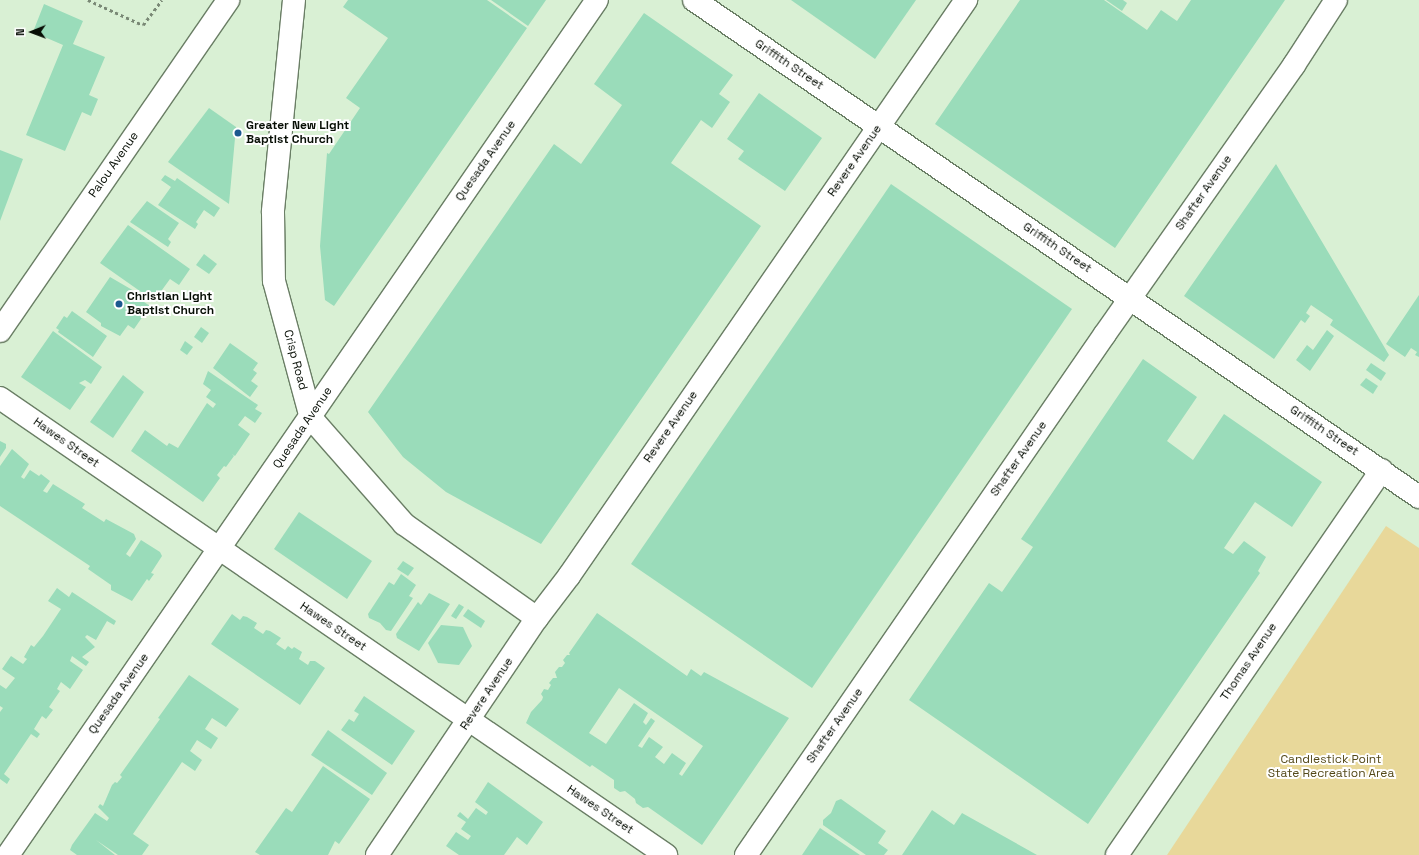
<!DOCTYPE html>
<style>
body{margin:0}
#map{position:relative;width:1419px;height:855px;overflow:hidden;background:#d9f0d4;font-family:"Space Grotesk",sans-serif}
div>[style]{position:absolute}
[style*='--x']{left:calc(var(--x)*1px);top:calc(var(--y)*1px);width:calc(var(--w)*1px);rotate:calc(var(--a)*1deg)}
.green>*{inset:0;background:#e8d89a}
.building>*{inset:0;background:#9adcba}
.path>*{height:2.5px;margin-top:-1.25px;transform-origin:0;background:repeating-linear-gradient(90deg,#798875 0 3px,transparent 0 6px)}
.roads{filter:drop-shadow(1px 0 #6a7e65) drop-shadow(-1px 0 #6a7e65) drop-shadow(0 1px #6a7e65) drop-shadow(0 -1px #6a7e65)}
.minor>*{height:22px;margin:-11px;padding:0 11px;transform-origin:11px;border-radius:11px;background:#fff}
.dots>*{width:11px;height:11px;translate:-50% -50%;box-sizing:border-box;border:2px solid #fff;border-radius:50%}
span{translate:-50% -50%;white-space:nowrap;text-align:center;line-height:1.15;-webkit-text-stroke:4px #fff;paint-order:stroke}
.street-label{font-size:12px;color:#070e05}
.poi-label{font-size:12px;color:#070e05;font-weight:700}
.left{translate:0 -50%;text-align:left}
.park-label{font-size:12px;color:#544919}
.north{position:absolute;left:12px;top:12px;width:40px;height:40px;-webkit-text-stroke:3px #fff;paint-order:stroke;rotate:269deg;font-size:11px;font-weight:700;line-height:16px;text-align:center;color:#070e05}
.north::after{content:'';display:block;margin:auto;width:14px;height:18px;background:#070e05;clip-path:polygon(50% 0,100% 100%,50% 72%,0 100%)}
</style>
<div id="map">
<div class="green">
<div style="clip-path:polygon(1386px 526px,1419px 548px,1419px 855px,1167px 855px)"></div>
</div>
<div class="building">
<div style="clip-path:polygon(348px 0,487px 0,527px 28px,334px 306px,325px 300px,320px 246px,327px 153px,329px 154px,360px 108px,346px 98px,388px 38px,343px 7px)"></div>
<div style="clip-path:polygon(491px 0,546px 0,528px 26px)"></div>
<div style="clip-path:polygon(791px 0,916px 0,875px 59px)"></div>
<div style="clip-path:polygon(1020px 0,1104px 0,1147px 30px,1161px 10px,1177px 21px,1191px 0,1285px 0,1115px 248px,935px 124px)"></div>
<div style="clip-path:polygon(1106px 0,1123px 0,1127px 3px,1122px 11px)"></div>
<div style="clip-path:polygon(44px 4px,83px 21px,73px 44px,105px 57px,89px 95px,98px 99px,91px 116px,82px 112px,65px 151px,26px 135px,63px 45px,33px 32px)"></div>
<div style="clip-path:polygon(644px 13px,733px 75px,719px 94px,730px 102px,712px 128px,701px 120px,671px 163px,761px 226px,541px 544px,446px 492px,403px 457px,368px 412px,554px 144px,581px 164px,622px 105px,594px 84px)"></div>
<div style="clip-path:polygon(759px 93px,822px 138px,785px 191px,738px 159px,744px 151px,727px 139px)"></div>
<div style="clip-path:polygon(209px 108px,236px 127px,229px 204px,168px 162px)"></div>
<div style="clip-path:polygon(0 150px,23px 159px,0 221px)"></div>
<div style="clip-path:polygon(1276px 164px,1389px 355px,1384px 362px,1330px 325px,1333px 320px,1311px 305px,1306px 313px,1310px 316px,1305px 323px,1301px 320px,1274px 359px,1184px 296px)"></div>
<div style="clip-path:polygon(165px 175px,175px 181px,177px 178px,220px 208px,214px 217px,204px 210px,196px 222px,198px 224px,195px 229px,158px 205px,171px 187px,161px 180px)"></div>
<div style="clip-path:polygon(891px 184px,1072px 309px,812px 688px,631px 564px)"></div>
<div style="clip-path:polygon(147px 201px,179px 223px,168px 239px,171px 242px,168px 247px,130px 222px)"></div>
<div style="clip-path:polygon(128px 225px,190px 269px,179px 285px,170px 279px,154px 301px,100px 263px)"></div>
<div style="clip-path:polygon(204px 254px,217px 264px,209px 274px,196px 265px)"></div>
<div style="clip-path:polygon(110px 277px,141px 295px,144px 302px,150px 306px,134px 329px,128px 325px,120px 336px,101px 326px,101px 323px,86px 312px)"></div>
<div style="clip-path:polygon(1419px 295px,1419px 357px,1415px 355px,1417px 352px,1411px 348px,1405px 357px,1386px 344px)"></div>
<div style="clip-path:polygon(72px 311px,107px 336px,93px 357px,58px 332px,59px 330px,56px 328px,64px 316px,67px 318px)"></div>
<div style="clip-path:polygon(201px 327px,209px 333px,202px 343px,194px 337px)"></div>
<div style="clip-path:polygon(1327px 330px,1334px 336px,1310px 371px,1296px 360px,1307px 345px,1313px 350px)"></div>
<div style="clip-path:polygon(53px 331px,102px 367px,91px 384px,85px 380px,79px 383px,86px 387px,70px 410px,21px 377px)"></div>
<div style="clip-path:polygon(185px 341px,193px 347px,187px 355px,180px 350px)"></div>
<div style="clip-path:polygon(230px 343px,258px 363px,253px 370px,257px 373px,251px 381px,258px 386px,250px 397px,213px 368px)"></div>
<div style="clip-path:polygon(1143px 359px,1197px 397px,1167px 441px,1193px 460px,1224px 414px,1322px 482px,1292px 527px,1255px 502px,1224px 548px,1233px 554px,1244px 541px,1266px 557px,1258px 571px,1260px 573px,1088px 824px,909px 700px,989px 583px,1002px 592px,1033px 547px,1021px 539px)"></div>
<div style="clip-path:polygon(1371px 363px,1386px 373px,1381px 381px,1366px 370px)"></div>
<div style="clip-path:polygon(208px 371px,258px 405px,255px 409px,262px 413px,255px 423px,245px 416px,238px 425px,250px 434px,235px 456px,232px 454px,234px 456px,226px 467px,224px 466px,217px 475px,220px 478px,203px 502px,131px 451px,145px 430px,167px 446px,169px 443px,178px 448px,207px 403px,213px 408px,216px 404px,206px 397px,211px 390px,203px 384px)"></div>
<div style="clip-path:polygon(123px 375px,144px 392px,113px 438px,90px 422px)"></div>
<div style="clip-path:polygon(1366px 378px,1378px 386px,1373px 394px,1360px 385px)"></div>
<div style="clip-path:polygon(0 441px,6px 444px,6px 448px,0 457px)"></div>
<div style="clip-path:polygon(12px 449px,29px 464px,21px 477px,24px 479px,30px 470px,39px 476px,41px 474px,50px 481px,43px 491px,47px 493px,53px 484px,85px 504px,82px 508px,104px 522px,106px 519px,134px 534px,136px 539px,126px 554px,130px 557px,141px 540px,160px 552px,162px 556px,151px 573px,154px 574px,149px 581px,147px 579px,132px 601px,111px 590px,111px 585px,88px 569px,90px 566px,0 506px,0 466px)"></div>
<div style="clip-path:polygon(299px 512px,372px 561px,347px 599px,274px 549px)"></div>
<div style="clip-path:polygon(403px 561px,414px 568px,408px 576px,397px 569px)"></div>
<div style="clip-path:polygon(401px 574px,416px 585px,409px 596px,413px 598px,391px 631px,386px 630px,380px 623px,369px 618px,368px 614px,389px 582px,394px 585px)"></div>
<div style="clip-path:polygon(57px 588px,69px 597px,72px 592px,116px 621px,114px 625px,107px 621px,96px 640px,87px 635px,85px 637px,95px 647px,82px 657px,89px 662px,86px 666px,72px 656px,70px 661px,83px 670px,70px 689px,61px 682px,57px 689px,60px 691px,49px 707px,53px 710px,46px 719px,42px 716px,34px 729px,40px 734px,37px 738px,31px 734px,4px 774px,10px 779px,7px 784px,0 779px,0 712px,3px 708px,0 706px,0 685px,6px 689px,15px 678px,2px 669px,11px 656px,23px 664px,27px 659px,24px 657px,31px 645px,34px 647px,43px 636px,61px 609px,48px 601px)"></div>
<div style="clip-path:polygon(429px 593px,450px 604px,419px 651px,397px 638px,396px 634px,418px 602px,421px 605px)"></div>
<div style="clip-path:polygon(459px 604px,464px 607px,456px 619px,451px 616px)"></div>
<div style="clip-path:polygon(468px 609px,485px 621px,481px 628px,463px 616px)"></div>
<div style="clip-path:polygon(evenodd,597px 613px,687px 676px,691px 669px,701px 676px,704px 672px,789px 718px,702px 845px,648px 807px,643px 808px,636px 803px,635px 799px,625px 791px,620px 792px,614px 788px,614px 780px,592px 765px,590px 767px,526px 723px,531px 712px,542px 700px,543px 697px,541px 694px,544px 689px,548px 690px,551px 685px,549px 683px,553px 678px,557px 678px,555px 672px,559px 667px,562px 667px,565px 663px,563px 660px,567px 655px,570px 655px,569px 653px,597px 613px,619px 688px,703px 746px,682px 776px,679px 774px,686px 763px,672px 753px,664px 764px,655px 757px,663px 747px,649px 737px,642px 748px,638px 746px,655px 721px,651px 718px,646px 725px,643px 722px,648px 713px,634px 703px,606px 744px,589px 733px,619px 688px)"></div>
<div style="clip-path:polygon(232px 614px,240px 620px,243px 616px,247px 617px,257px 623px,254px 628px,263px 634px,266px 630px,270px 631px,281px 638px,276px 644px,285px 650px,288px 646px,292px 649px,294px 647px,302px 652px,299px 659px,308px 665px,310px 661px,315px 661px,325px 668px,300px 705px,211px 644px)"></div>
<div style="clip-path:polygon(441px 625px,463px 627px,472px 646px,459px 665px,438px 663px,428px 643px)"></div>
<div style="clip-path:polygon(189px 675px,239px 709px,226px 727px,212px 718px,205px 729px,218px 738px,211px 749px,197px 740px,190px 751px,202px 760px,195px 771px,182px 762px,133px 834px,149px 845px,142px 855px,118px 855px,96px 840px,115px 855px,77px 855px,70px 850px,72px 845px,95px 813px,107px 821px,109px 818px,98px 807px,100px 804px,103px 806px,112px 785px,115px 782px,117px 783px,122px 777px,120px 775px,160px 719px,158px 718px)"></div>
<div style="clip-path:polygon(364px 696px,415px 731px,392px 765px,341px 730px,349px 719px,354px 722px,359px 714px,354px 711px)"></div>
<div style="clip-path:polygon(328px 730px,387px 773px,372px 795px,311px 755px)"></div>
<div style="clip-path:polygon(323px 766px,370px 799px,339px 844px,335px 841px,328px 855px,260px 855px,255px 852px,286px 808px,292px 812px)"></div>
<div style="clip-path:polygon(488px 782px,543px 822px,527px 845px,517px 837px,504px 855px,459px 855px,446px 846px,456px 832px,468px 840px,471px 836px,461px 829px,466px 822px,457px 816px,460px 812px,468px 819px,476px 808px,486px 815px,488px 812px,475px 802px)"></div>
<div style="clip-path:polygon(841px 799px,886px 831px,878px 843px,888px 850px,884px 855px,866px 855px,823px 825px,823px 820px,831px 813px,836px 801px)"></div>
<div style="clip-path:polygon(932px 810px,954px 825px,962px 813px,1037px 855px,902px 855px)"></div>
<div style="clip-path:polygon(820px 828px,860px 855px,802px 855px)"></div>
</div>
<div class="path">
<div style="--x:88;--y:0;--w:60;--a:24.4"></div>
<div style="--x:143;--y:25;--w:31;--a:-53"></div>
</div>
<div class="roads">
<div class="minor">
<div style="--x:294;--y:0;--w:213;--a:95.7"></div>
<div style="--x:273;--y:212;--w:69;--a:89.2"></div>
<div style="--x:274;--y:281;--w:142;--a:74.9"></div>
<div style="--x:311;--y:418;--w:141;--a:48.7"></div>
<div style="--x:404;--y:524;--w:163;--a:35.3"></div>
<div style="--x:694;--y:0;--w:879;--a:34.43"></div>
<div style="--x:0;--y:331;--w:402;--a:-55.4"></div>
<div style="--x:0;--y:398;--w:808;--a:34.46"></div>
<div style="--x:8;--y:855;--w:1038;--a:-55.44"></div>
<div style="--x:377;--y:855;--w:286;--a:-56"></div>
<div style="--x:537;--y:618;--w:53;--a:-52.7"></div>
<div style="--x:569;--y:576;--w:700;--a:-55.42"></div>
<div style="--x:746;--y:855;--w:633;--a:-55.43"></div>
<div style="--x:1105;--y:334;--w:329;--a:-54.9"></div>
<div style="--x:1294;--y:65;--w:77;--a:-57.1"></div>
<div style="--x:1117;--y:855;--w:467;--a:-55.5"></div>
</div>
</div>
<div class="dots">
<div style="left:238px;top:133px;background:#1b598f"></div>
<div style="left:119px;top:304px;background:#1b598f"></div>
</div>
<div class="street-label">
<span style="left:789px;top:65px;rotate:34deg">Griffith Street</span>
<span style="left:486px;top:161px;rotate:-55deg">Quesada Avenue</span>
<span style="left:855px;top:161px;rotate:-55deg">Revere Avenue</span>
<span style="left:114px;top:165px;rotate:-55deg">Palou Avenue</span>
<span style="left:1204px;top:193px;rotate:-55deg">Shafter Avenue</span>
<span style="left:1057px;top:248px;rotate:34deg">Griffith Street</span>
<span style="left:295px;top:360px;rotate:75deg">Crisp Road</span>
<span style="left:671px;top:427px;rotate:-55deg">Revere Avenue</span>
<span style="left:303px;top:428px;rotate:-56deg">Quesada Avenue</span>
<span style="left:1324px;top:431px;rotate:34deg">Griffith Street</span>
<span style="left:66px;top:443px;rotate:35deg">Hawes Street</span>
<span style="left:1019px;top:459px;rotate:-55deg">Shafter Avenue</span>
<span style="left:333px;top:627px;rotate:34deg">Hawes Street</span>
<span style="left:1249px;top:662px;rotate:-56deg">Thomas Avenue</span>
<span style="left:119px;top:694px;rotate:-55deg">Quesada Avenue</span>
<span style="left:487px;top:694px;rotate:-56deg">Revere Avenue</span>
<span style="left:835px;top:726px;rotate:-55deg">Shafter Avenue</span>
<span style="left:600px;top:810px;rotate:34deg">Hawes Street</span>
</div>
<div class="poi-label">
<span class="left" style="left:246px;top:133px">Greater New Light<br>Baptist Church</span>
<span class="left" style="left:127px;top:304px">Christian Light<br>Baptist Church</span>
</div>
<div class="park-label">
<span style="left:1331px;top:767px">Candlestick Point<br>State Recreation Area</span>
</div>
<div class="north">N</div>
</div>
